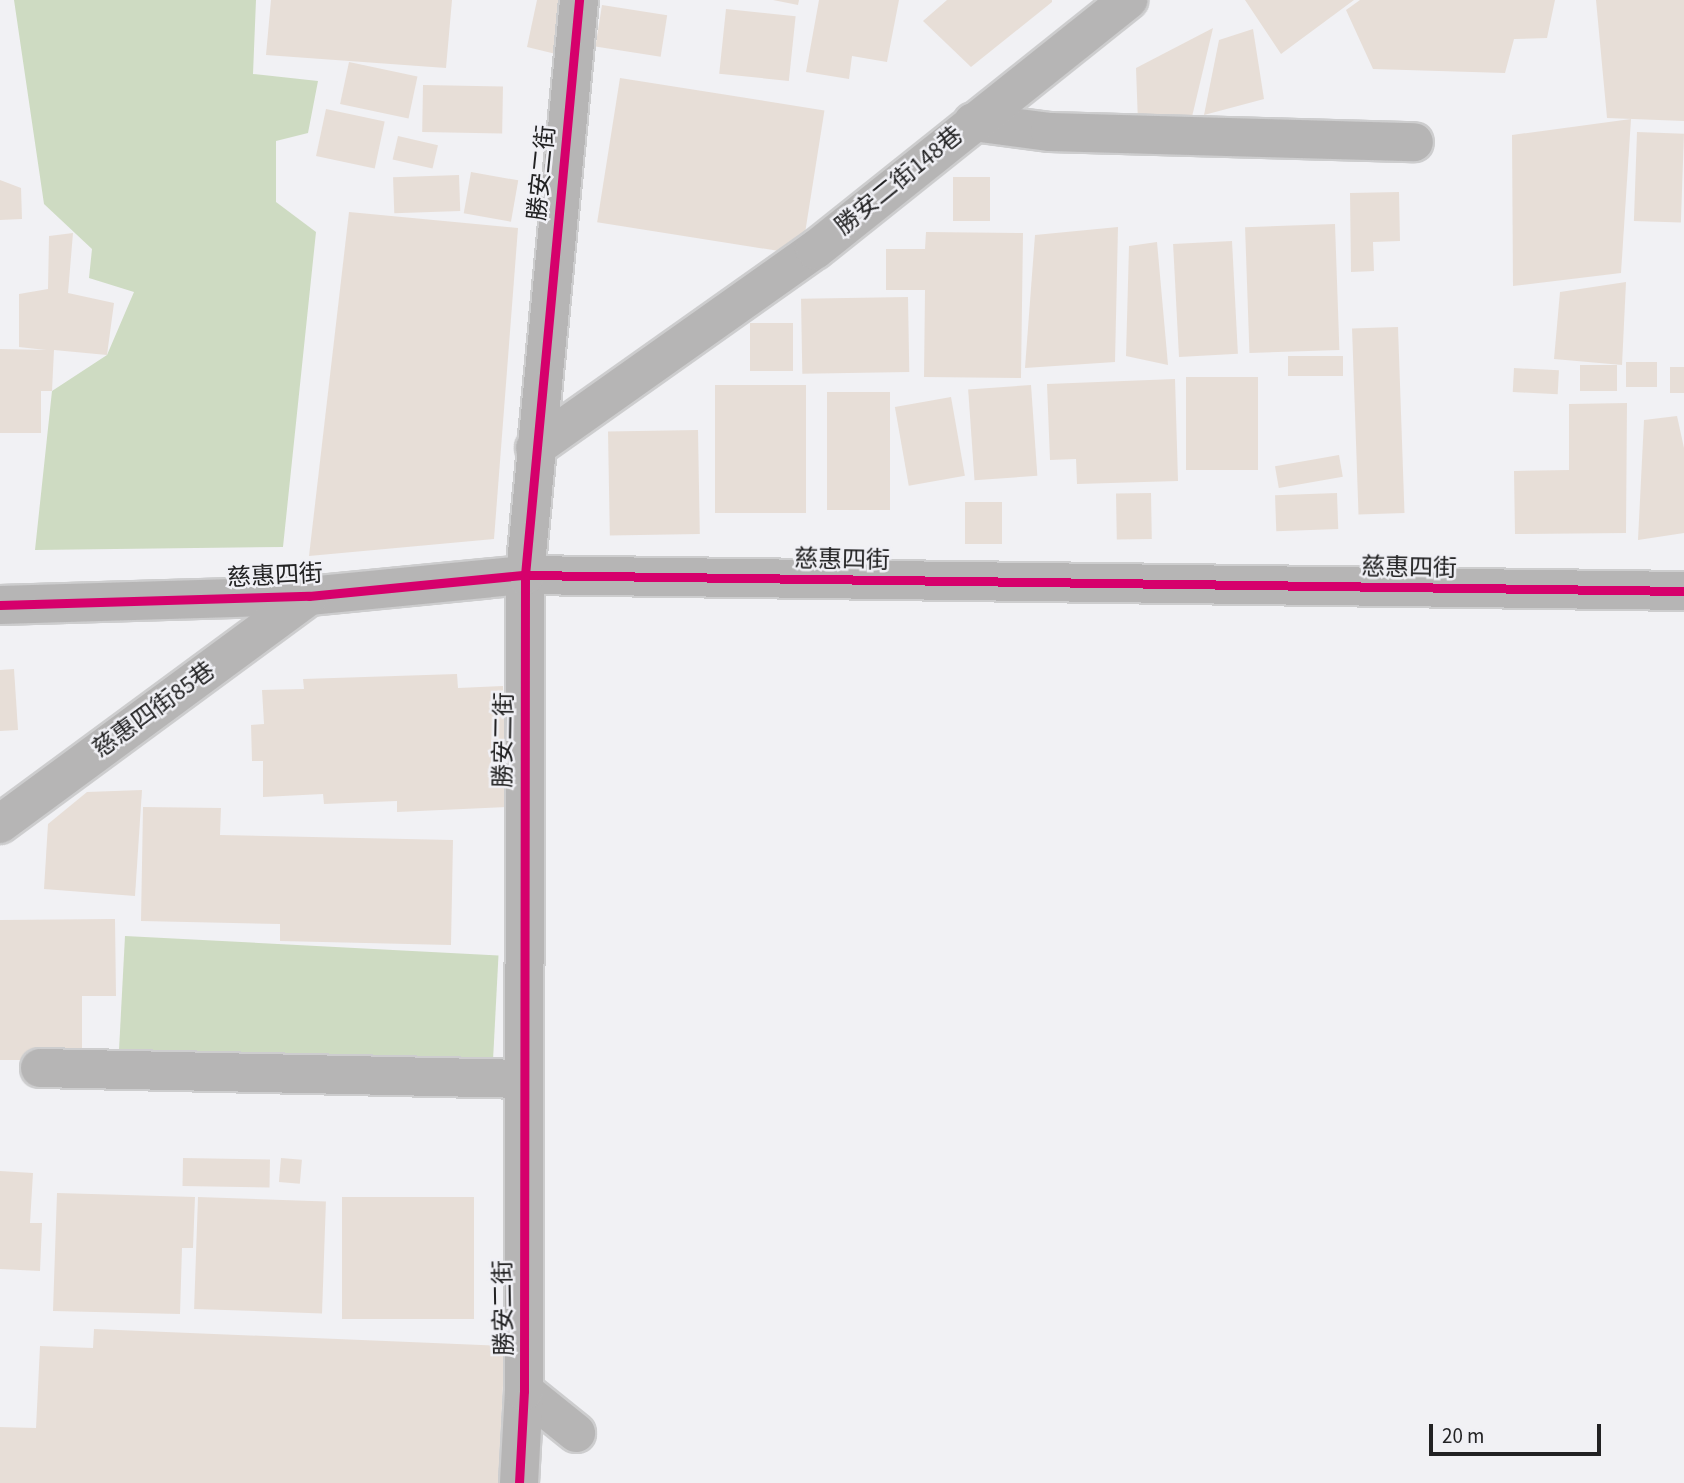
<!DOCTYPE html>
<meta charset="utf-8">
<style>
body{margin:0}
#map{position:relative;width:1684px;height:1483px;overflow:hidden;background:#f1f1f4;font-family:"Source Sans 3","Noto Sans TC",sans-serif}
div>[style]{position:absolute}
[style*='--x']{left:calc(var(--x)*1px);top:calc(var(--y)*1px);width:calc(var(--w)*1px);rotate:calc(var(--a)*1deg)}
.green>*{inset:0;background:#cedbc2;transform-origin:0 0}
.building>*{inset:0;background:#e7ded7;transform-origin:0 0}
.roads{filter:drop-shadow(2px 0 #cdcdce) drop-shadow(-2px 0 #cdcdce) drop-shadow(0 2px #cdcdce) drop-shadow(0 -2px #cdcdce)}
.minor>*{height:38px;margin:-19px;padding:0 19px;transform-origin:19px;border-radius:19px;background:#b6b5b5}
.cycleway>*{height:9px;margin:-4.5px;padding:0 4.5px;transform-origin:4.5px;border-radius:4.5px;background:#d6006c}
span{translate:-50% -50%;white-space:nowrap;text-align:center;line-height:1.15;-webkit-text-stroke:5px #f0f0f5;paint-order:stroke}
.street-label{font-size:24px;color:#222223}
.scale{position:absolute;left:1429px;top:1424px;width:172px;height:32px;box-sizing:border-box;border:4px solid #222223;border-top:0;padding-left:9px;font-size:21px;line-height:24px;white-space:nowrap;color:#222223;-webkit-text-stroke:5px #f0f0f5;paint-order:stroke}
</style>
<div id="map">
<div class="green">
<div style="clip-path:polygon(14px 0,256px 0,253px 74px,318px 81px,308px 133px,276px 141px,276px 202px,316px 232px,283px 547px,35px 550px,52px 391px,107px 355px,134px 292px,89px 278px,92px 249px,44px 204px)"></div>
<div style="left:125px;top:936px;width:374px;height:125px;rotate:3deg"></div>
</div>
<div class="building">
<div style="clip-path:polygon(271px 0,452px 0,446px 68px,266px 55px)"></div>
<div style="clip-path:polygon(537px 0,572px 0,560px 55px,527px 47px)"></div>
<div style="clip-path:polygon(773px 0,799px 0,798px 5px)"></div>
<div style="clip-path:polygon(819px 0,899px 0,887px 62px,852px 56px,849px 79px,806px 72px)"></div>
<div style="clip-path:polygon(947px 0,1052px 0,1052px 2px,971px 67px,923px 21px)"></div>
<div style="clip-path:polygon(1245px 0,1354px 0,1281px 54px)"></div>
<div style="clip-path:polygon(1360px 0,1555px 0,1547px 38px,1514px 39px,1505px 73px,1373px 69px,1346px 10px)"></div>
<div style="clip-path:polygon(1596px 0,1684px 0,1684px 121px,1607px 118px)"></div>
<div style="left:602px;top:5px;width:66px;height:42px;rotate:9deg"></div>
<div style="left:726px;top:9px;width:70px;height:65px;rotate:6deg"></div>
<div style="clip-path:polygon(1213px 28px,1191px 121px,1138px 123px,1136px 68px)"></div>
<div style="clip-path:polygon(1253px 29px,1264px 99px,1204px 115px,1219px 40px)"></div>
<div style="left:349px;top:62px;width:70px;height:43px;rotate:12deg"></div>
<div style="left:620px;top:78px;width:207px;height:146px;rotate:9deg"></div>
<div style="left:423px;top:85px;width:80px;height:47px;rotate:1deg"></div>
<div style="left:326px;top:109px;width:60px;height:48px;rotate:12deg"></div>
<div style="clip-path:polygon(1631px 119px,1621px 273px,1513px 286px,1512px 135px)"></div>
<div style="left:1637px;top:132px;width:47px;height:89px;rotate:2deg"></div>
<div style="left:398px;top:136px;width:41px;height:24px;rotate:13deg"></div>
<div style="left:471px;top:172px;width:48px;height:42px;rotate:10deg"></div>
<div style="left:459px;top:175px;width:36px;height:66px;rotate:88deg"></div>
<div style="left:953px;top:177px;width:37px;height:44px"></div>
<div style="clip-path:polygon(0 180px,21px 188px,22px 219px,0 220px)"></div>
<div style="clip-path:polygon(1399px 192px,1400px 241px,1373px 242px,1374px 271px,1351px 272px,1350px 193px)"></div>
<div style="clip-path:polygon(349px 212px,518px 228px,494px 539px,309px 556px)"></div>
<div style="left:1335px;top:224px;width:126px;height:90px;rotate:88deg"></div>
<div style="clip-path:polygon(1118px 227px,1115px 362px,1025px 368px,1035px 235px)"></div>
<div style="clip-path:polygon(926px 232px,1023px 233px,1021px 378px,924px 377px,925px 290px,886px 290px,886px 249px,925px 249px)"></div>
<div style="clip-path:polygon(73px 233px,68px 293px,114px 303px,107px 355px,54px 350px,52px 391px,41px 391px,41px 433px,0 433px,0 349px,46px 350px,19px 347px,19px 294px,48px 289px,49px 236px)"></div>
<div style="left:1232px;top:241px;width:113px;height:59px;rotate:87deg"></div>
<div style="clip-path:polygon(1157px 242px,1168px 365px,1126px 356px,1129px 246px)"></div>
<div style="clip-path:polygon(1626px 282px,1622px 365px,1554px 359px,1560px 292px)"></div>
<div style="left:908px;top:297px;width:75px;height:107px;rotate:89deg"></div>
<div style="left:750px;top:323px;width:43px;height:48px"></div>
<div style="left:1398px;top:327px;width:186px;height:46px;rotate:88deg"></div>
<div style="left:1288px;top:356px;width:55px;height:20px"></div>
<div style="left:1626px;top:362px;width:31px;height:25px"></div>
<div style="left:1580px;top:365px;width:37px;height:26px"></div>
<div style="left:1670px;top:367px;width:14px;height:26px"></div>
<div style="left:1514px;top:368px;width:45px;height:24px;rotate:3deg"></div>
<div style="left:1186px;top:377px;width:72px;height:93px"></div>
<div style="clip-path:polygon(1175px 379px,1178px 481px,1077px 484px,1076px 459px,1050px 460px,1047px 384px)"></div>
<div style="left:806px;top:385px;width:128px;height:91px;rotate:90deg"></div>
<div style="left:1031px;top:385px;width:91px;height:63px;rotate:86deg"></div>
<div style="left:890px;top:392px;width:118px;height:63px;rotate:90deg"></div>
<div style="left:951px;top:397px;width:80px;height:57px;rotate:80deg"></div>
<div style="clip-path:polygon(1627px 403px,1626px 533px,1515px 534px,1514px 471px,1569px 470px,1569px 404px)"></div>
<div style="clip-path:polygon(1677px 416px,1684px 448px,1684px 533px,1638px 540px,1644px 420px)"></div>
<div style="left:698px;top:430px;width:104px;height:90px;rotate:89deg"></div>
<div style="left:1339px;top:455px;width:22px;height:65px;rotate:80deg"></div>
<div style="left:1151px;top:493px;width:46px;height:35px;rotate:89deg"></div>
<div style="left:1337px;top:493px;width:36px;height:62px;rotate:88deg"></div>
<div style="left:1002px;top:502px;width:42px;height:37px;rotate:90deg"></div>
<div style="clip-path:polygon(14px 669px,18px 730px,0 731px,0 670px)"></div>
<div style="clip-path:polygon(457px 674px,458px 688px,503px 686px,507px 807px,397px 812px,397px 801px,324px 804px,323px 794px,263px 797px,263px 761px,252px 761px,251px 725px,264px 724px,262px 690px,304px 689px,303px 679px)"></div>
<div style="clip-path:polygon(142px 790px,135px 896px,44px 889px,48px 824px,87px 792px)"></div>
<div style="clip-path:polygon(143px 807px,221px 808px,220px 835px,453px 840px,451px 945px,280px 941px,280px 924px,141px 921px)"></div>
<div style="clip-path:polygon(115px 919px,116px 996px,82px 996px,82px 1060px,0 1060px,0 920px)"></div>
<div style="left:183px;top:1158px;width:87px;height:28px;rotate:1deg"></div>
<div style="left:281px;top:1158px;width:21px;height:24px;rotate:5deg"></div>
<div style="clip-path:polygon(0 1171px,33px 1173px,30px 1223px,42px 1223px,40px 1271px,0 1269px)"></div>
<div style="clip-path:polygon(57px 1193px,195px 1197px,193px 1248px,182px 1248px,180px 1314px,53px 1311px)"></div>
<div style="left:198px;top:1197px;width:128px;height:112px;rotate:2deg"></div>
<div style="left:342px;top:1197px;width:132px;height:122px"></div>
<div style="clip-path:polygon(94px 1329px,505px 1346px,498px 1483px,0 1483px,0 1427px,36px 1428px,40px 1346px,93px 1348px)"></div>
</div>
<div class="roads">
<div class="minor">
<div style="--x:973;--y:122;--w:78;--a:7.4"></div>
<div style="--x:1050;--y:132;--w:364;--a:1.6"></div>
<div style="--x:535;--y:448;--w:343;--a:-35.3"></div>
<div style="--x:815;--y:250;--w:401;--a:-38.6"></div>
<div style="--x:0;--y:605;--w:309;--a:-1.7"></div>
<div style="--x:309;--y:596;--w:217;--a:-5.6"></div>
<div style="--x:525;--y:575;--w:1159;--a:0.79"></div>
<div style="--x:0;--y:824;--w:384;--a:-36.4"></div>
<div style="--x:40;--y:1068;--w:480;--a:1.3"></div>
<div style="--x:524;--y:1391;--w:67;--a:38.9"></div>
<div style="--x:519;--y:1483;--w:92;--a:-86.9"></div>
<div style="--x:524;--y:1391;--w:816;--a:-89.93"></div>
<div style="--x:525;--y:575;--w:578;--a:-84.63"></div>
</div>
</div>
<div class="cycleway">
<div style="--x:0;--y:605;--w:309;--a:-1.7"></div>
<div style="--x:309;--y:596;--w:217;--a:-5.6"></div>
<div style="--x:525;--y:575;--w:1159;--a:0.79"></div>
<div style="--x:519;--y:1483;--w:92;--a:-86.9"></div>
<div style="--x:524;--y:1391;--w:816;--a:-89.93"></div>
<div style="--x:525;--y:575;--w:578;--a:-84.63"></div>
</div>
<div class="street-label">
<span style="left:542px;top:173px;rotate:-84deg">勝安二街</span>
<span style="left:899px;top:181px;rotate:-39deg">勝安二街148巷</span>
<span style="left:842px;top:560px;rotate:1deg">慈惠四街</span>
<span style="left:1409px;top:568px;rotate:1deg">慈惠四街</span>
<span style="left:275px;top:576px;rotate:-3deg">慈惠四街</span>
<span style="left:154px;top:710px;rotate:-36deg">慈惠四街85巷</span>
<span style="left:504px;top:740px;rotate:-89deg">勝安二街</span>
<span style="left:504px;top:1308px;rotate:-91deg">勝安二街</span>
</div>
<div class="scale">20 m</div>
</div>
